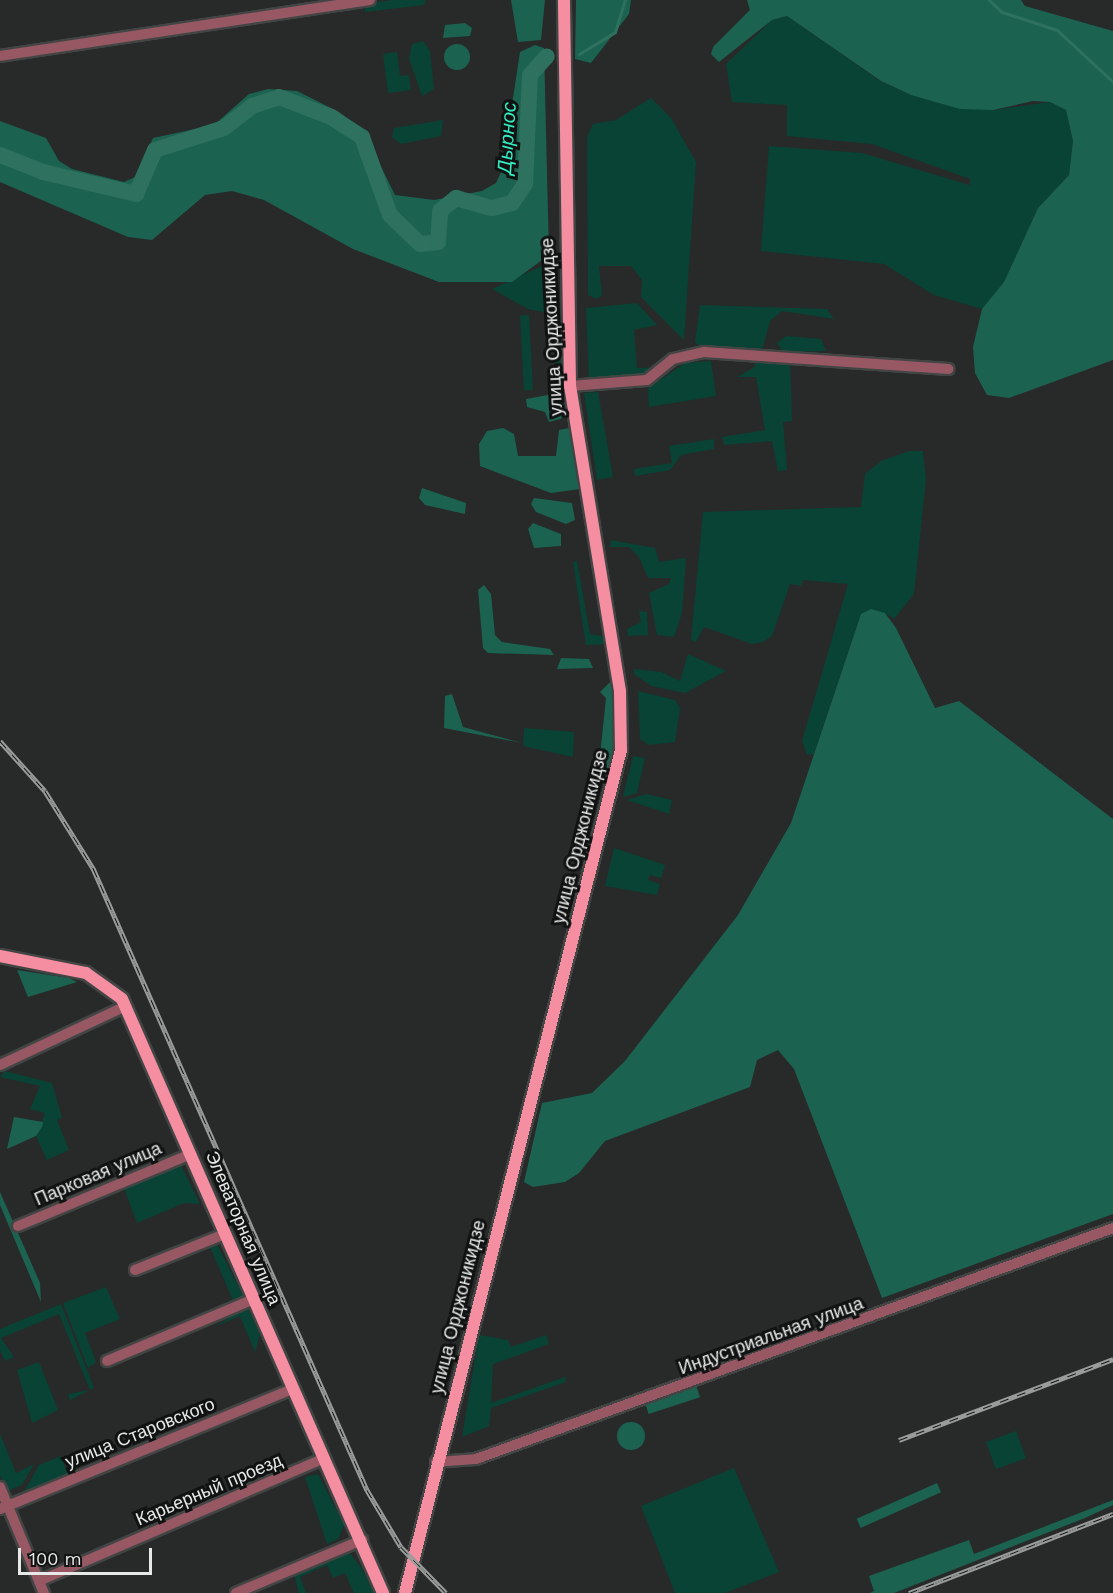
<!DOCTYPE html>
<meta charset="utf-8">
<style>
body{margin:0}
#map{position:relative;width:1113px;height:1593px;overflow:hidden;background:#272a29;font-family:"Work Sans",sans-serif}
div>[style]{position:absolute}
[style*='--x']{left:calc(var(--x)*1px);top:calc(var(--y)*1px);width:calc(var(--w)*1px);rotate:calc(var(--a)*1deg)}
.green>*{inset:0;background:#084335;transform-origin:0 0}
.forest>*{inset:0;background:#1c6250;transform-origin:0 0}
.round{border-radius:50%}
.stream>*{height:3px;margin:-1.5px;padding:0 1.5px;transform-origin:1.5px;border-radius:1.5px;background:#2d715e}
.river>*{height:16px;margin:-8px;padding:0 8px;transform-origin:8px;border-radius:8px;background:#2d715e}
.roads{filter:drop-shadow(2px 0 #424544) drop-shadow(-2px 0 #424544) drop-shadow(0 2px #424544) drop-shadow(0 -2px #424544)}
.minor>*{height:10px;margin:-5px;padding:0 5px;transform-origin:5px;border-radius:5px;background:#975863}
.major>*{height:12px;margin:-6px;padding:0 6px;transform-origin:6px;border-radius:6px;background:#f68ea1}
.rail>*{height:5px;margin-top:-2.5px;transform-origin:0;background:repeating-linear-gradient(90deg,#111212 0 9px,#999c9b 0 18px);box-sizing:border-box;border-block:2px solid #999c9b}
span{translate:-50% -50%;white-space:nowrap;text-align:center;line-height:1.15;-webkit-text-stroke:6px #111212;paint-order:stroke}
.street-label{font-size:18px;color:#e7e9e8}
.water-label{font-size:20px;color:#33eec2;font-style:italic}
.scale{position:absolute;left:18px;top:1548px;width:134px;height:27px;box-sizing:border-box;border:3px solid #e7e9e8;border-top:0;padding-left:8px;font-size:18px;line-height:21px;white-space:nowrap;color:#e7e9e8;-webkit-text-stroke:4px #111212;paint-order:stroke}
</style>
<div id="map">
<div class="green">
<div style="clip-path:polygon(392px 0,426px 0,424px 5px,365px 12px,364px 4px)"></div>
<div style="clip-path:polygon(787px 16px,880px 81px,911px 95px,993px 110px,1050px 102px,1066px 110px,1073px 141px,1069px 175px,1038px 208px,1004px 282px,982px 309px,934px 295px,884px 264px,761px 251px,769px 146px,862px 153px,970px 185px,970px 179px,872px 144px,787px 136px,787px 105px,732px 102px,726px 64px,772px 20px)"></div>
<div style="clip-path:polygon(423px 41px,430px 51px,434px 89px,422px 96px,409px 59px,412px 44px)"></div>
<div style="clip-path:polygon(397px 52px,400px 76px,409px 75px,411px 90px,388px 93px,383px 54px)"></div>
<div style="clip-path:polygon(651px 98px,671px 118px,696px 162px,684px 340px,641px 297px,642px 280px,631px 266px,599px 266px,602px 295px,597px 299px,588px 295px,587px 137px,593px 124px,616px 120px)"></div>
<div style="clip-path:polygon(443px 120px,441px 136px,401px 144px,392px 137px,394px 128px)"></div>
<div style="clip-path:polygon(544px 265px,553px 271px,563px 331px,565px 380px,560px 381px,553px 378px,558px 345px,554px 314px,528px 309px,492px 289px)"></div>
<div style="clip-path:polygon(637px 303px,657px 325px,634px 330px,637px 368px,664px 367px,646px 379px,589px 379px,586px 308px)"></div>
<div style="clip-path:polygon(700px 305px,827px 309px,834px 319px,782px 311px,770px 321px,762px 350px,700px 347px,695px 342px)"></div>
<div style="left:529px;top:315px;width:75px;height:9px;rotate:87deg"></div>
<div style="clip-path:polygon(786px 336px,821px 339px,826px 351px,783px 352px,777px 343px)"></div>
<div style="clip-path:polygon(754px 359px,790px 361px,792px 421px,783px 422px,787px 470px,778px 471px,772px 441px,724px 445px,722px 437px,765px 430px,756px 377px,737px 377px,755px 367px)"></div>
<div style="clip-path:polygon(711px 361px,716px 396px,649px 407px,648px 388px,685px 363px)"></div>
<div style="clip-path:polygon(598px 392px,613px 477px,597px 480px,584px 393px)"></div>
<div style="clip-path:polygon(714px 439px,714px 449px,681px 455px,670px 470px,635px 476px,634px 469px,672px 463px,669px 446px)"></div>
<div style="clip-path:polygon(909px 451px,923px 451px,926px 479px,914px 594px,894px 619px,885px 613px,861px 614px,814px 754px,807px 755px,802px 741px,848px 584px,803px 580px,801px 586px,790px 584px,772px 636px,763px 642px,752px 644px,704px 627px,696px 642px,691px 640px,703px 512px,861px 507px,865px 474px,881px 461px)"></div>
<div style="clip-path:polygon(611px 540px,655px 548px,659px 562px,686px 558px,682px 613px,674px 637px,657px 635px,649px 593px,669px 584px,671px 578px,648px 578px,639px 557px,629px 547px,610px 547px)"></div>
<div style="clip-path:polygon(577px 561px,590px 634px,607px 637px,608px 644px,586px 645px,573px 562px)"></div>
<div style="clip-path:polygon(639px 611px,647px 612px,648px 635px,628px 636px,627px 629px,641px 622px)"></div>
<div style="clip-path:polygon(688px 654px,726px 671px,685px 693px,651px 686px,634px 674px,634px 669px,661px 672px,680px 681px)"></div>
<div style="clip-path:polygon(638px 691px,675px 700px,680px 708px,675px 742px,649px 745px,640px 739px)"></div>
<div style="clip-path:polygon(524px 728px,574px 732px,573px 757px,523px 746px)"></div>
<div style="clip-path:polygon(633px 756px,645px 758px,637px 793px,623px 797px)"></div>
<div style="clip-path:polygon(646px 794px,672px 800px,669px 814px,627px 800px)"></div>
<div style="clip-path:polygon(614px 848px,665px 865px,661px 878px,650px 875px,648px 880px,660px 884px,657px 895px,605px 886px)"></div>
<div style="clip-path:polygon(5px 1071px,52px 1083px,62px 1118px,57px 1120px,69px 1150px,47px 1160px,36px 1136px,45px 1113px,30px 1109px,40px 1086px,0 1077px)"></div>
<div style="clip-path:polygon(180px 1163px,200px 1204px,184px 1203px,137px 1223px,124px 1188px)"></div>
<div style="clip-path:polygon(217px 1244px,243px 1296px,234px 1303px,211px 1249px,203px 1249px)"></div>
<div style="clip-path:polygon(106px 1287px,120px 1319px,85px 1333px,96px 1362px,88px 1368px,63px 1303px)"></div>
<div style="clip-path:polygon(61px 1304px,94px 1388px,70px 1400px,68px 1394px,90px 1390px,59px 1314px,1px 1338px,14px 1357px,5px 1361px,0 1350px,0 1329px)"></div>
<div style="clip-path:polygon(247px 1307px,260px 1335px,255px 1352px,240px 1316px,214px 1327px)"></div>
<div style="clip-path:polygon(479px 1335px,508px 1340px,511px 1347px,546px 1335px,549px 1344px,493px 1364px,491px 1403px,565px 1377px,566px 1382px,491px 1408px,489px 1426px,462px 1437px)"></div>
<div style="clip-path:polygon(39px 1362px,58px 1410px,32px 1423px,17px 1370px)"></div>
<div style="left:1016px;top:1431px;width:29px;height:32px;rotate:70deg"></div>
<div style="clip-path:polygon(0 1434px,16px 1473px,34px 1464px,22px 1485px,7px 1491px,0 1475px)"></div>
<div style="clip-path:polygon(61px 1456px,68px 1475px,10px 1498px,25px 1490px,39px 1465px)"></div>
<div style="clip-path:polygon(734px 1468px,779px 1572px,725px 1593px,675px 1593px,641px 1506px)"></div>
<div style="clip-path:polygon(318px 1474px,344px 1525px,338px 1539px,327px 1544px,305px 1477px)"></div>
<div style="clip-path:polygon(342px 1552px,349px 1552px,362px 1569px,374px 1593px,354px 1593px,345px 1573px,333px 1578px,327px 1565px,300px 1577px,306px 1593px,299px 1593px,294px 1574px)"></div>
</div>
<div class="forest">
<div style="clip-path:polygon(511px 0,545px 0,541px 40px,518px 42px)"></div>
<div style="clip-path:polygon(576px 0,631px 0,629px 14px,591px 63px,575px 59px)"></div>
<div style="clip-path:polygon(747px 0,1021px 0,1025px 6px,1113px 31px,1113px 360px,1009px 398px,987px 395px,975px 373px,973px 347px,982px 309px,1004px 282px,1038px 208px,1069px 175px,1073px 141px,1066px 110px,1050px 102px,1033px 101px,993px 110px,960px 109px,911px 95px,881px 81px,787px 16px,772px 20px,719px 62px,711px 54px,713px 47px,750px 10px)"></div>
<div style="clip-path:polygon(465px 23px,472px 28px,470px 36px,443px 38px,445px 25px)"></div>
<div class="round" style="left:444px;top:44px;width:26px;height:26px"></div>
<div style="clip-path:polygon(535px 45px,544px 48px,549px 255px,512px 282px,439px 282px,353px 249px,264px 200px,232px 191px,205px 195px,152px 240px,128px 237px,0 182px,0 121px,46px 138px,59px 161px,72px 169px,124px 182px,135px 177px,153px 138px,214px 125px,249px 94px,268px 89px,297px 91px,339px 112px,364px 132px,395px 195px,434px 200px,482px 191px,496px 183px,502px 170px,520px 52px)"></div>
<div style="clip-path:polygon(556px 385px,565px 385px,568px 417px,549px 422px,545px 412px,527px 407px,526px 399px,548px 395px)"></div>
<div style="clip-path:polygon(503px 428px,514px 434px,518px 456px,556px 456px,559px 430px,569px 428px,580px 489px,551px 493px,480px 466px,479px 444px,487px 431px)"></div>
<div style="clip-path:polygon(422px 488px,466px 503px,465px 514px,425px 505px,419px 498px)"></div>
<div style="clip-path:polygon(534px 498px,572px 503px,575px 520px,566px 524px,536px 512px,531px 504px)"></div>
<div style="clip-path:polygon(533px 523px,561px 534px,561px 546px,534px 548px,528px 529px)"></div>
<div style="clip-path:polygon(484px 585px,491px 594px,495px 635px,502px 642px,550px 649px,554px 655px,488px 653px,483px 648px,478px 590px)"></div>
<div style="clip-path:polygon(871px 609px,885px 613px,896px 628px,935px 708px,959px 701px,1113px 819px,1113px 1214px,882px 1298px,794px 1069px,778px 1050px,757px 1060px,750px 1087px,605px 1141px,579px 1173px,565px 1182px,533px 1187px,524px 1182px,542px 1103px,592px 1093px,625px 1061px,738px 915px,791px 823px,861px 614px)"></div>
<div style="clip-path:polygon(561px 658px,589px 659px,593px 668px,557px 669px)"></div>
<div style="clip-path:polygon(613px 679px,616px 754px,609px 782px,600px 755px,606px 698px,600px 692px)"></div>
<div style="clip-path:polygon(452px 694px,463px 727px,522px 743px,444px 728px,445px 696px)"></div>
<div style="clip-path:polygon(17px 970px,69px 978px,77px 982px,28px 997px)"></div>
<div style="clip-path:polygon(14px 1117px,43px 1122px,42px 1127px,36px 1136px,7px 1149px)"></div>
<div style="clip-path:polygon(0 1192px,40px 1283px,41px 1302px,0 1205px)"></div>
<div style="left:696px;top:1385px;width:13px;height:54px;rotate:72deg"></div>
<div class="round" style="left:617px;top:1422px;width:28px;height:28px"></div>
<div style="left:937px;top:1483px;width:10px;height:88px;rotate:66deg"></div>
<div style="clip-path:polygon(1113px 1500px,1113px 1505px,1085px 1518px,894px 1593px,870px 1593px,874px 1591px,869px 1576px,969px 1540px,974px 1554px)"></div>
</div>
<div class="stream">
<div style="--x:989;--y:0;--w:18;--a:43"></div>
<div style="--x:1002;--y:12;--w:58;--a:18.1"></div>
<div style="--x:1057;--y:30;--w:76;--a:42.9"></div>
<div style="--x:579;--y:54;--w:42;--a:-31.4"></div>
<div style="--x:615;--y:32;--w:34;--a:-73"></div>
</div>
<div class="river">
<div style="--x:0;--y:155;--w:46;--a:21.6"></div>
<div style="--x:43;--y:172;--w:96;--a:13.3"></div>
<div style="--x:136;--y:194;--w:48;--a:-66.6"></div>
<div style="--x:155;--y:150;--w:72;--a:-17.7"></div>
<div style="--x:224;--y:128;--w:36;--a:-38"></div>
<div style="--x:252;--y:106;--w:28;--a:-18"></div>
<div style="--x:279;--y:97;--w:56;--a:21"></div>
<div style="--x:331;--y:117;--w:37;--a:33"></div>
<div style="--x:362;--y:137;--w:83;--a:70.3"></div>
<div style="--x:390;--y:215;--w:42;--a:44"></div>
<div style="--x:420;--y:244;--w:18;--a:-6"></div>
<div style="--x:438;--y:242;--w:31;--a:-86"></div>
<div style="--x:440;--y:211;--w:21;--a:-39"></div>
<div style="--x:456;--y:198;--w:37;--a:16"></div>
<div style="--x:492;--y:208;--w:21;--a:-14"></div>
<div style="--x:512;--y:203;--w:23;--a:-56"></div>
<div style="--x:525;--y:184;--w:109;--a:-87.4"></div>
<div style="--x:530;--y:75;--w:25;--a:-48"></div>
</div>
<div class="roads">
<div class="minor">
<div style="--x:0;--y:56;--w:374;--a:-8.6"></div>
<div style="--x:570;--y:386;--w:77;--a:-4.5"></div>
<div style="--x:647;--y:380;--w:33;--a:-39"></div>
<div style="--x:673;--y:359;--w:32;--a:-13"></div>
<div style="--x:704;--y:352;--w:245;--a:4"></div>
<div style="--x:0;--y:1065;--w:139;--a:-25.1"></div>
<div style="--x:18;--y:1226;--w:187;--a:-22.6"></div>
<div style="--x:135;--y:1270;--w:97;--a:-21.8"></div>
<div style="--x:107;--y:1361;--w:160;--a:-22.9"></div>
<div style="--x:436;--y:1462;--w:40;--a:-4.3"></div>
<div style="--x:476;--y:1459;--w:678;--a:-19.93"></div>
<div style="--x:0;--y:1487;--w:115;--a:67.5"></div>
<div style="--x:0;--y:1509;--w:317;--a:-22.3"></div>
<div style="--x:39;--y:1581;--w:311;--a:-23.3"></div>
<div style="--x:236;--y:1593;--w:137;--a:-22.8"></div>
</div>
<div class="major">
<div style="--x:0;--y:956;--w:88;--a:11.2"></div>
<div style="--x:86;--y:973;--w:44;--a:35.8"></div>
<div style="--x:122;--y:999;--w:649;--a:66.28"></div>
<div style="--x:405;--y:1593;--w:870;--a:-75.63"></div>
<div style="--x:621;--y:750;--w:59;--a:-91"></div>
<div style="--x:620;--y:691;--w:309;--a:-99.3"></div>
<div style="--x:570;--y:386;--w:386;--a:-90.9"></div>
</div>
</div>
<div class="rail">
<div style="--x:0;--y:741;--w:67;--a:48"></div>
<div style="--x:45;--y:791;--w:91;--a:58.1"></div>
<div style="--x:93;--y:868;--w:680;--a:66.23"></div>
<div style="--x:367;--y:1490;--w:66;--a:59.2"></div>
<div style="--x:401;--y:1547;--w:64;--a:45.6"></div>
<div style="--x:899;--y:1440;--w:229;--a:-20.7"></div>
<div style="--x:909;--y:1593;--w:219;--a:-21.2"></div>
</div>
<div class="street-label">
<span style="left:552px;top:327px;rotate:-93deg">улица Орджоникидзе</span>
<span style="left:580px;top:837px;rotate:-76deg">улица Орджоникидзе</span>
<span style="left:98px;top:1174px;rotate:-23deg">Парковая улица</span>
<span style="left:243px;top:1228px;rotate:67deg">Элеваторная улица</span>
<span style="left:458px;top:1307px;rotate:-76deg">улица Орджоникидзе</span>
<span style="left:771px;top:1336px;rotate:-20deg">Индустриальная улица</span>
<span style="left:140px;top:1433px;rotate:-22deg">улица Старовского</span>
<span style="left:209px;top:1490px;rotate:-23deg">Карьерный проезд</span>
</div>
<div class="water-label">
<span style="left:507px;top:138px;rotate:-86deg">Дырнос</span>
</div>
<div class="scale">100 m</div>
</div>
